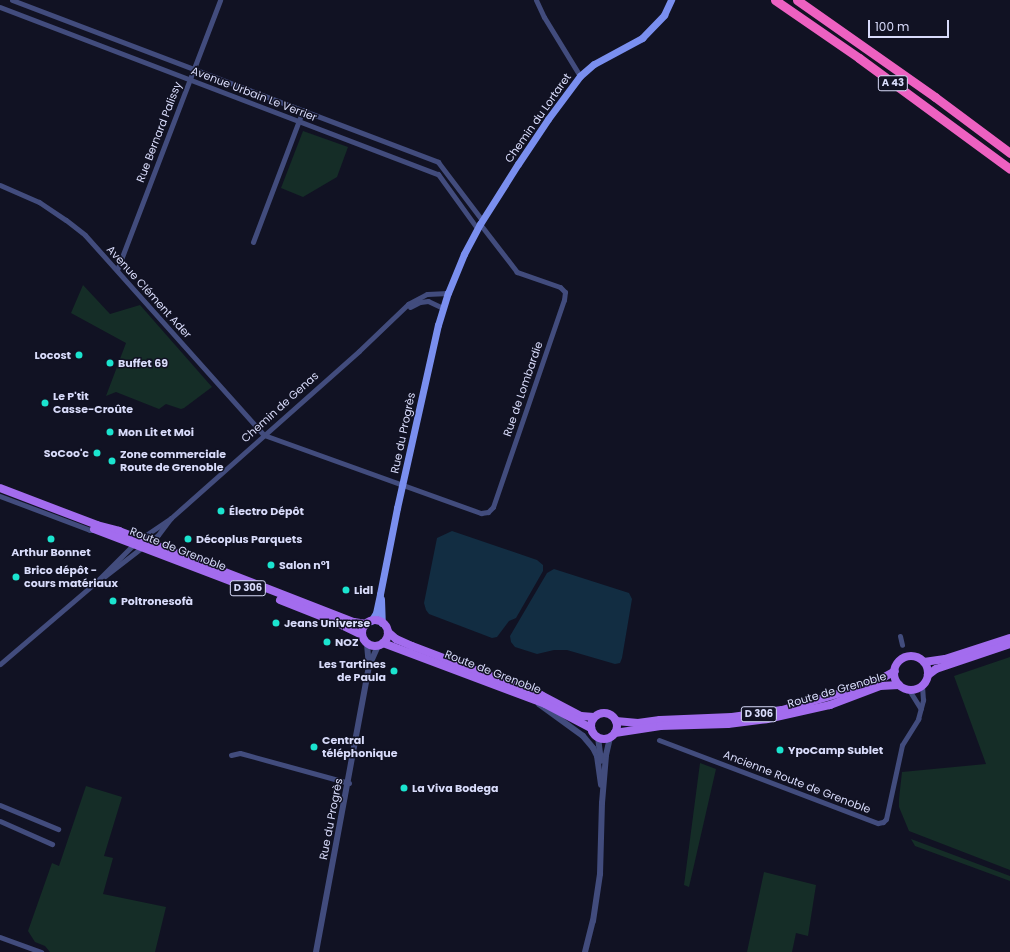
<!DOCTYPE html>
<meta charset="utf-8">
<style>
body{margin:0}
#map{position:relative;width:1010px;height:952px;overflow:hidden;background:#111223;font-family:Poppins,sans-serif}
div>[style]{position:absolute}
[style*='--x']{left:calc(var(--x)*1px);top:calc(var(--y)*1px);width:calc(var(--w)*1px);rotate:calc(var(--a)*1deg)}
.green>*{inset:0;background:#152d27}
.water>*{inset:0;background:#122d42}
.minor>*{height:5px;margin:-2.5px;padding:0 2.5px;transform-origin:2.5px;border-radius:2.5px;background:#424c7d}
.tertiary>*{height:6px;margin:-3px;padding:0 3px;transform-origin:3px;border-radius:3px;background:#424c7d}
.secondary>*{height:7px;margin:-3.5px;padding:0 3.5px;transform-origin:3.5px;border-radius:3.5px;background:#7a8fef}
.primary>*{height:8px;margin:-4px;padding:0 4px;transform-origin:4px;border-radius:4px;background:#a36cee}
.primary>.ring{margin:-4px;padding:0;box-sizing:content-box;background:none;border:8px solid #a36cee;border-radius:50%}
.motorway>*{height:9px;margin:-4.5px;padding:0 4.5px;transform-origin:4.5px;border-radius:4.5px;background:#ed61c1}
.dots>*{width:11px;height:11px;translate:-50% -50%;box-sizing:border-box;border:2px solid #111223;border-radius:50%}
span{translate:-50% -50%;white-space:nowrap;text-align:center;line-height:1.15;-webkit-text-stroke:3px #111223;paint-order:stroke}
.shield-label span{padding:1px 3px;background:#111223;border:1px solid;border-radius:3px;-webkit-text-stroke-width:0}
.shield-label{font-size:10px;color:#d8dbfa;font-weight:700}
.street-label{font-size:11px;color:#d8dbfa}
.poi-label{font-size:11px;color:#d8dbfa;font-weight:700}
.right{translate:-100% -50%;text-align:right}
.left{translate:0 -50%;text-align:left}
.scale{position:absolute;left:868px;top:20px;width:81px;height:18px;box-sizing:border-box;border:2px solid #d8dbfa;border-top:0;padding-left:5px;font-size:12px;line-height:14px;white-space:nowrap;color:#d8dbfa;-webkit-text-stroke:3px #111223;paint-order:stroke}
</style>
<div id="map">
<div class="green">
<div style="clip-path:polygon(303px 131px,348px 147px,337px 177px,303px 197px,281px 188px)"></div>
<div style="clip-path:polygon(83px 285px,110px 314px,140px 305px,212px 387px,184px 408px,181px 409px,166px 404px,159px 409px,116px 392px,106px 396px,126px 343px,71px 313px)"></div>
<div style="clip-path:polygon(1010px 657px,1010px 870px,909px 831px,899px 807px,899px 799px,902px 772px,986px 764px,954px 676px)"></div>
<div style="clip-path:polygon(700px 763px,716px 769px,689px 887px,684px 885px)"></div>
<div style="clip-path:polygon(86px 786px,122px 797px,104px 856px,113px 858px,103px 894px,166px 907px,155px 952px,50px 952px,45px 946px,35px 942px,28px 931px,52px 863px,59px 866px)"></div>
<div style="clip-path:polygon(911px 839px,1010px 876px,1010px 881px,915px 846px)"></div>
<div style="clip-path:polygon(764px 872px,816px 885px,808px 936px,796px 933px,792px 952px,747px 952px)"></div>
</div>
<div class="water">
<div style="clip-path:polygon(452px 531px,537px 560px,543px 565px,543px 571px,516px 618px,509px 621px,497px 637px,492px 638px,429px 614px,426px 610px,424px 603px,437px 538px)"></div>
<div style="clip-path:polygon(554px 569px,629px 593px,632px 599px,622px 658px,620px 663px,615px 664px,567px 650px,554px 650px,537px 654px,515px 647px,511px 642px,510px 636px,547px 573px)"></div>
</div>
<div class="minor">
<div style="--x:12;--y:0;--w:456;--a:20.8"></div>
<div style="--x:438;--y:162;--w:73;--a:52.8"></div>
<div style="--x:536;--y:0;--w:19;--a:65"></div>
<div style="--x:544;--y:17;--w:69;--a:58.6"></div>
<div style="--x:0;--y:7;--w:469;--a:20.9"></div>
<div style="--x:438;--y:174;--w:67;--a:54.2"></div>
<div style="--x:0;--y:185;--w:43;--a:23.6"></div>
<div style="--x:39;--y:202;--w:32;--a:34"></div>
<div style="--x:66;--y:220;--w:24;--a:38"></div>
<div style="--x:85;--y:235;--w:268;--a:48.2"></div>
<div style="--x:264;--y:435;--w:231;--a:19.8"></div>
<div style="--x:481;--y:513;--w:7;--a:-8"></div>
<div style="--x:488;--y:512;--w:7;--a:-45"></div>
<div style="--x:493;--y:507;--w:219;--a:-71.1"></div>
<div style="--x:564;--y:300;--w:8;--a:-83"></div>
<div style="--x:565;--y:292;--w:7;--a:-135"></div>
<div style="--x:560;--y:287;--w:46;--a:-160.8"></div>
<div style="--x:517;--y:272;--w:61;--a:-127.6"></div>
<div style="--x:253;--y:242;--w:141;--a:-69.3"></div>
<div style="--x:117;--y:270;--w:289;--a:-69.1"></div>
<div style="--x:410;--y:307;--w:11;--a:-27"></div>
<div style="--x:420;--y:302;--w:8;--a:-7"></div>
<div style="--x:428;--y:301;--w:17;--a:25"></div>
<div style="--x:0;--y:496;--w:96;--a:20.7"></div>
<div style="--x:90;--y:530;--w:6;--a:0"></div>
<div style="--x:140;--y:539;--w:37;--a:-34"></div>
<div style="--x:171;--y:518;--w:251;--a:-41.6"></div>
<div style="--x:359;--y:351;--w:68;--a:-43.8"></div>
<div style="--x:408;--y:304;--w:21;--a:-28"></div>
<div style="--x:427;--y:294;--w:21;--a:-3"></div>
<div style="--x:105;--y:576;--w:67;--a:-37.7"></div>
<div style="--x:158;--y:535;--w:21;--a:-53"></div>
<div style="--x:94;--y:584;--w:57;--a:-45"></div>
<div style="--x:900;--y:636;--w:9;--a:77"></div>
<div style="--x:0;--y:664;--w:125;--a:-40.5"></div>
<div style="--x:909;--y:690;--w:22;--a:58"></div>
<div style="--x:659;--y:740;--w:234;--a:20.8"></div>
<div style="--x:878;--y:823;--w:5;--a:-11"></div>
<div style="--x:883;--y:822;--w:4;--a:-45"></div>
<div style="--x:886;--y:819;--w:76;--a:-77.8"></div>
<div style="--x:902;--y:745;--w:31;--a:-58"></div>
<div style="--x:918;--y:719;--w:20;--a:-75"></div>
<div style="--x:923;--y:700;--w:14;--a:-94"></div>
<div style="--x:231;--y:755;--w:9;--a:-13"></div>
<div style="--x:240;--y:753;--w:113;--a:15.4"></div>
<div style="--x:0;--y:805;--w:63;--a:22.5"></div>
<div style="--x:0;--y:821;--w:57;--a:23.9"></div>
<div style="--x:0;--y:937;--w:44;--a:20.1"></div>
</div>
<div class="tertiary">
<div style="--x:367;--y:644;--w:22;--a:85"></div>
<div style="--x:539;--y:704;--w:54;--a:36"></div>
<div style="--x:583;--y:736;--w:16;--a:50"></div>
<div style="--x:593;--y:748;--w:9;--a:63"></div>
<div style="--x:597;--y:756;--w:29;--a:82"></div>
<div style="--x:598;--y:737;--w:24;--a:83"></div>
<div style="--x:316;--y:952;--w:291;--a:-79.5"></div>
<div style="--x:369;--y:666;--w:22;--a:-66"></div>
<div style="--x:585;--y:952;--w:32;--a:-76"></div>
<div style="--x:593;--y:921;--w:48;--a:-81.5"></div>
<div style="--x:600;--y:874;--w:71;--a:-88.4"></div>
<div style="--x:602;--y:803;--w:48;--a:-85.2"></div>
<div style="--x:606;--y:755;--w:17;--a:-77"></div>
</div>
<div class="secondary">
<div style="--x:381;--y:599;--w:24;--a:88"></div>
<div style="--x:371;--y:621;--w:9;--a:-58"></div>
<div style="--x:376;--y:613;--w:19;--a:-78"></div>
<div style="--x:380;--y:594;--w:88;--a:-78.8"></div>
<div style="--x:397;--y:508;--w:188;--a:-77.4"></div>
<div style="--x:438;--y:325;--w:34;--a:-73"></div>
<div style="--x:448;--y:293;--w:42;--a:-67.7"></div>
<div style="--x:464;--y:254;--w:34;--a:-62"></div>
<div style="--x:480;--y:224;--w:71;--a:-57.7"></div>
<div style="--x:518;--y:164;--w:54;--a:-56.3"></div>
<div style="--x:548;--y:119;--w:54;--a:-53.3"></div>
<div style="--x:580;--y:76;--w:18;--a:-41"></div>
<div style="--x:594;--y:64;--w:55;--a:-28.4"></div>
<div style="--x:642;--y:38;--w:32;--a:-46"></div>
<div style="--x:664;--y:15;--w:17;--a:-65"></div>
</div>
<div class="primary">
<div style="--x:0;--y:488;--w:104;--a:20.9"></div>
<div style="--x:97;--y:525;--w:23;--a:15"></div>
<div style="--x:119;--y:531;--w:252;--a:21.2"></div>
<div style="--x:354;--y:622;--w:12;--a:9"></div>
<div style="--x:94;--y:529;--w:146;--a:20.9"></div>
<div style="--x:280;--y:600;--w:57;--a:21.6"></div>
<div style="--x:333;--y:621;--w:32;--a:26"></div>
<div class="ring" style="left:362px;top:620px;width:18px;height:18px"></div>
<div style="--x:388;--y:632;--w:11;--a:41"></div>
<div style="--x:396;--y:639;--w:17;--a:24"></div>
<div style="--x:412;--y:646;--w:138;--a:20.8"></div>
<div style="--x:541;--y:695;--w:45;--a:27.7"></div>
<div style="--x:581;--y:716;--w:13;--a:4"></div>
<div style="--x:383;--y:643;--w:173;--a:20.6"></div>
<div style="--x:545;--y:704;--w:52;--a:27.6"></div>
<div class="ring" style="left:894px;top:656px;width:26px;height:26px"></div>
<div style="--x:924;--y:662;--w:21;--a:-8"></div>
<div style="--x:945;--y:659;--w:68;--a:-17.9"></div>
<div style="--x:928;--y:675;--w:10;--a:-37"></div>
<div style="--x:936;--y:669;--w:78;--a:-18.7"></div>
<div class="ring" style="left:591px;top:713px;width:18px;height:18px"></div>
<div style="--x:616;--y:721;--w:22;--a:5"></div>
<div style="--x:638;--y:723;--w:22;--a:-8"></div>
<div style="--x:660;--y:720;--w:72;--a:-2.4"></div>
<div style="--x:732;--y:717;--w:50;--a:-8"></div>
<div style="--x:782;--y:710;--w:69;--a:-16.1"></div>
<div style="--x:848;--y:691;--w:33;--a:-20"></div>
<div style="--x:879;--y:680;--w:18;--a:-29"></div>
<div style="--x:615;--y:733;--w:46;--a:-8.8"></div>
<div style="--x:660;--y:726;--w:68;--a:-1.7"></div>
<div style="--x:728;--y:724;--w:39;--a:-7"></div>
<div style="--x:767;--y:719;--w:65;--a:-12.5"></div>
<div style="--x:830;--y:705;--w:53;--a:-20.8"></div>
<div style="--x:880;--y:686;--w:19;--a:-3"></div>
</div>
<div class="motorway">
<div style="--x:775;--y:0;--w:102;--a:34.6"></div>
<div style="--x:859;--y:58;--w:187;--a:36.3"></div>
<div style="--x:797;--y:0;--w:169;--a:35.1"></div>
<div style="--x:935;--y:97;--w:94;--a:36.7"></div>
</div>
<div class="dots">
<div style="left:79px;top:355px;background:#1be4cf"></div>
<div style="left:110px;top:363px;background:#1be4cf"></div>
<div style="left:45px;top:403px;background:#1be4cf"></div>
<div style="left:110px;top:432px;background:#1be4cf"></div>
<div style="left:97px;top:453px;background:#1be4cf"></div>
<div style="left:112px;top:461px;background:#1be4cf"></div>
<div style="left:221px;top:511px;background:#1be4cf"></div>
<div style="left:51px;top:539px;background:#1be4cf"></div>
<div style="left:188px;top:539px;background:#1be4cf"></div>
<div style="left:271px;top:565px;background:#1be4cf"></div>
<div style="left:16px;top:577px;background:#1be4cf"></div>
<div style="left:346px;top:590px;background:#1be4cf"></div>
<div style="left:113px;top:601px;background:#1be4cf"></div>
<div style="left:276px;top:623px;background:#1be4cf"></div>
<div style="left:327px;top:642px;background:#1be4cf"></div>
<div style="left:394px;top:671px;background:#1be4cf"></div>
<div style="left:314px;top:747px;background:#1be4cf"></div>
<div style="left:780px;top:750px;background:#1be4cf"></div>
<div style="left:404px;top:788px;background:#1be4cf"></div>
</div>
<div class="shield-label">
<span style="left:893px;top:83px">A 43</span>
<span style="left:248px;top:588px">D 306</span>
<span style="left:759px;top:714px">D 306</span>
</div>
<div class="street-label">
<span style="left:254px;top:94px;rotate:21deg">Avenue Urbain Le Verrier</span>
<span style="left:538px;top:118px;rotate:-55deg">Chemin du Lortaret</span>
<span style="left:159px;top:132px;rotate:-69deg">Rue Bernard Palissy</span>
<span style="left:149px;top:292px;rotate:48deg">Avenue Clément Ader</span>
<span style="left:523px;top:389px;rotate:-71deg">Rue de Lombardie</span>
<span style="left:280px;top:407px;rotate:-42deg">Chemin de Genas</span>
<span style="left:403px;top:433px;rotate:-78deg">Rue du Progrès</span>
<span style="left:178px;top:549px;rotate:21deg">Route de Grenoble</span>
<span style="left:493px;top:672px;rotate:21deg">Route de Grenoble</span>
<span style="left:837px;top:690px;rotate:-16deg">Route de Grenoble</span>
<span style="left:797px;top:782px;rotate:21deg">Ancienne Route de Grenoble</span>
<span style="left:331px;top:819px;rotate:-79deg">Rue du Progrès</span>
</div>
<div class="poi-label">
<span class="right" style="left:71px;top:355px">Locost</span>
<span class="left" style="left:118px;top:363px">Buffet 69</span>
<span class="left" style="left:53px;top:403px">Le P'tit<br>Casse-Croûte</span>
<span class="left" style="left:118px;top:432px">Mon Lit et Moi</span>
<span class="right" style="left:89px;top:453px">SoCoo'c</span>
<span class="left" style="left:120px;top:461px">Zone commerciale<br>Route de Grenoble</span>
<span class="left" style="left:229px;top:511px">Électro Dépôt</span>
<span class="left" style="left:196px;top:539px">Décoplus Parquets</span>
<span style="left:51px;top:552px">Arthur Bonnet</span>
<span class="left" style="left:279px;top:565px">Salon n°1</span>
<span class="left" style="left:24px;top:577px">Brico dépôt -<br>cours matériaux</span>
<span class="left" style="left:354px;top:590px">Lidl</span>
<span class="left" style="left:121px;top:601px">Poltronesofà</span>
<span class="left" style="left:284px;top:623px">Jeans Universe</span>
<span class="left" style="left:335px;top:642px">NOZ</span>
<span class="right" style="left:386px;top:671px">Les Tartines<br>de Paula</span>
<span class="left" style="left:322px;top:747px">Central<br>téléphonique</span>
<span class="left" style="left:788px;top:750px">YpoCamp Sublet</span>
<span class="left" style="left:412px;top:788px">La Viva Bodega</span>
</div>
<div class="scale">100 m</div>
</div>
